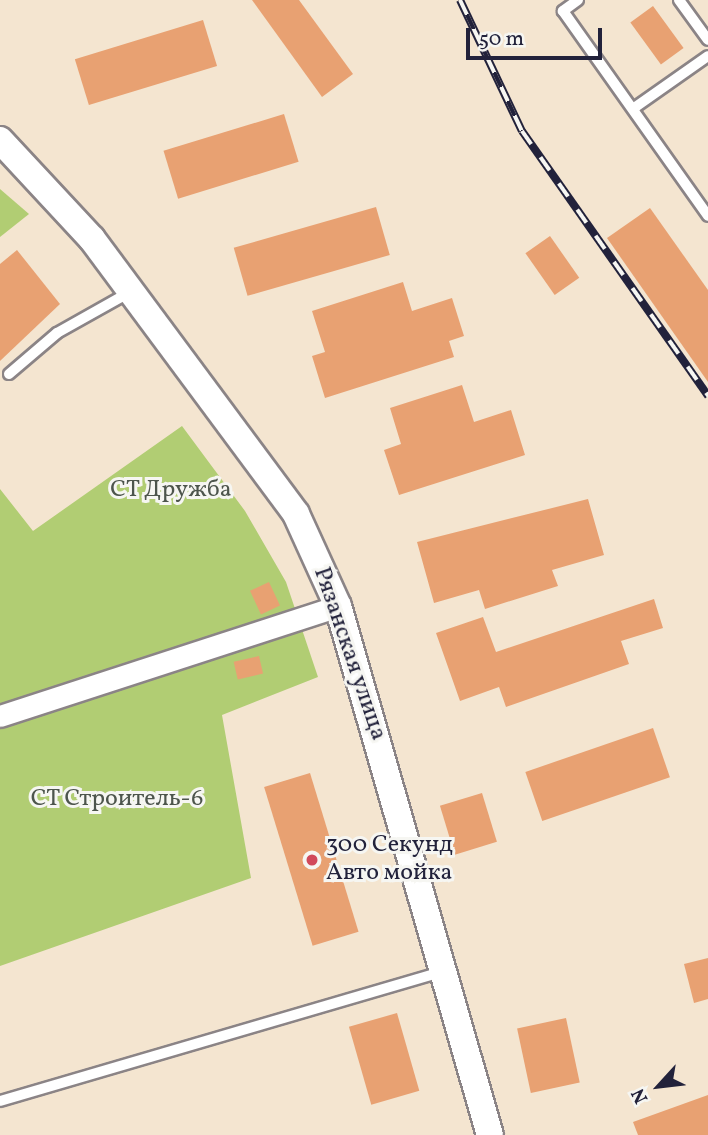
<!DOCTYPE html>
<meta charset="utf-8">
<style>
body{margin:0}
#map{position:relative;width:708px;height:1135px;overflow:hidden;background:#f4e5d0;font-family:Vollkorn,serif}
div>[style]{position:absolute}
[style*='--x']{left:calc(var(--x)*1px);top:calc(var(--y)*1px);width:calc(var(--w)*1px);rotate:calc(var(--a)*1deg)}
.green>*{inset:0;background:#b1cd73}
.building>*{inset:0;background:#e8a172;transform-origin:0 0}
.roads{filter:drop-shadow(2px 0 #8b8486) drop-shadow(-2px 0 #8b8486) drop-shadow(0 2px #8b8486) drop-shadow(0 -2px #8b8486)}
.service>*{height:10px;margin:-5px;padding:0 5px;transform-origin:5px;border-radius:5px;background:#fff}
.minor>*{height:21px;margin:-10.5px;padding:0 10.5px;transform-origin:10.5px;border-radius:10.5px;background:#fff}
.tertiary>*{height:26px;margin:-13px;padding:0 13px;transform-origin:13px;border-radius:13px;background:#fff}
.rail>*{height:8px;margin-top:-4px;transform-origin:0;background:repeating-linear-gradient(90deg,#f6f6f2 0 16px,#22223b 0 32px);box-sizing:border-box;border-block:2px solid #22223b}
.dots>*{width:19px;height:19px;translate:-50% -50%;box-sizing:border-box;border:4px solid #f6f6f2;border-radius:50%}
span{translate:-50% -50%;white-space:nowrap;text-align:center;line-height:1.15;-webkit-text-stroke:6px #f6f6f2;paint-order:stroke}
.park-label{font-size:24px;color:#4d554c}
.street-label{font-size:24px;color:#22223b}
.poi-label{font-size:24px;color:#22223b}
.left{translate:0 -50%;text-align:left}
.north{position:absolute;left:624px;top:1051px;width:70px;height:70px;-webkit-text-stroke:5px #f6f6f2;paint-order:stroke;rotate:243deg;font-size:19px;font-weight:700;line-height:28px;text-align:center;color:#22223b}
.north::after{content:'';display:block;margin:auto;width:24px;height:32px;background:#22223b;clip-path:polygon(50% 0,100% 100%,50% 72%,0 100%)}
.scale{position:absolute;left:466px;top:28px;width:136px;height:32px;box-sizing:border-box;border:4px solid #22223b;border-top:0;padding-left:9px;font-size:21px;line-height:24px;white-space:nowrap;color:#22223b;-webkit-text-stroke:5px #f6f6f2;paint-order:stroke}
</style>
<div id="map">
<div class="green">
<div style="clip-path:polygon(0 189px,29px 214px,0 237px)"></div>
<div style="clip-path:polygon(182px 426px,245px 511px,286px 582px,318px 677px,222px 715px,251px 878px,0 966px,0 489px,33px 531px)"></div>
</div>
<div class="building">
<div style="clip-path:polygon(252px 0,299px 0,353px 74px,322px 97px)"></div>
<div style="left:653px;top:6px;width:52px;height:28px;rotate:54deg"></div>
<div style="left:203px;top:20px;width:48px;height:134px;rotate:73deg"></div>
<div style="left:284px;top:114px;width:50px;height:126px;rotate:73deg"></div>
<div style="left:376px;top:207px;width:50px;height:148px;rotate:74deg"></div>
<div style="clip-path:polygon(650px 208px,708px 290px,708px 382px,607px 238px)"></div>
<div style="left:550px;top:236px;width:51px;height:30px;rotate:55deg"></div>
<div style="clip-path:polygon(17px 250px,60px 304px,0 361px,0 264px)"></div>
<div style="clip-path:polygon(403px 282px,412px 311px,452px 298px,464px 336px,449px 341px,454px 357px,325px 398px,312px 356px,325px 352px,312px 311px)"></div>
<div style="clip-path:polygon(462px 385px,474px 422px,511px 410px,525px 455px,399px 495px,384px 450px,401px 444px,390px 408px)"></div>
<div style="clip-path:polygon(588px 499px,604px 555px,552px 570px,558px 586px,485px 609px,479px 590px,434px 603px,417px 542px)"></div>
<div style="left:269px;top:582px;width:26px;height:21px;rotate:65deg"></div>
<div style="clip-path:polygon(654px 599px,663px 628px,621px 641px,629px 664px,506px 707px,499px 687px,460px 701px,436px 633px,483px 617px,496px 652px)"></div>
<div style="left:259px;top:656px;width:18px;height:26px;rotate:77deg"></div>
<div style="left:653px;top:728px;width:52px;height:135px;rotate:71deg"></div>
<div style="left:310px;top:773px;width:166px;height:48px;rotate:73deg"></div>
<div style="left:482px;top:793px;width:51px;height:44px;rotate:73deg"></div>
<div style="clip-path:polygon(708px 958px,708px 999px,694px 1003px,684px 964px)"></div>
<div style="left:397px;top:1013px;width:81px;height:50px;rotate:74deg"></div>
<div style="left:566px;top:1018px;width:66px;height:50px;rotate:78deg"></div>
<div style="clip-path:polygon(708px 1095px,708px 1135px,638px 1135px,633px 1122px)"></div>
</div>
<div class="roads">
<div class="service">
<div style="--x:578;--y:0;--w:19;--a:144"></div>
<div style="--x:563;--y:11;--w:251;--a:54.7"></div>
<div style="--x:679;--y:0;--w:49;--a:54.1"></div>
<div style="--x:634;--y:108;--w:90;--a:-35.1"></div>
<div style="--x:9;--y:374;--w:63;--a:-40.5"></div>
<div style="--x:57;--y:333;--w:84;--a:-29.3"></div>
<div style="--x:0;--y:1101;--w:460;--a:-16.3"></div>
</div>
<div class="minor">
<div style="--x:0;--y:716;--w:355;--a:-18"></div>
</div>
<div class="tertiary">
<div style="--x:0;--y:140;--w:135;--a:47.1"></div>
<div style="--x:92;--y:239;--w:342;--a:53.4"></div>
<div style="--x:296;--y:514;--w:101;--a:65.5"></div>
<div style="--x:338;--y:606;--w:550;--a:73.97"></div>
</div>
</div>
<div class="rail">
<div style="--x:460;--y:0;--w:145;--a:64.7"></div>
<div style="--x:522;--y:131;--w:324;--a:54.9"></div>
</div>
<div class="dots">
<div style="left:312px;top:860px;background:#d1495b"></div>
</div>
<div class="park-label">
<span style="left:171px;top:491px">СТ Дружба</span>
<span style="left:117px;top:800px">СТ Строитель-6</span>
</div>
<div class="street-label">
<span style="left:349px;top:654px;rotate:71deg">Рязанская улица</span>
</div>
<div class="poi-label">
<span class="left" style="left:326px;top:860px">300 Секунд<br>Авто мойка</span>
</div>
<div class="north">N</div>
<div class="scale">50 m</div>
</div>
